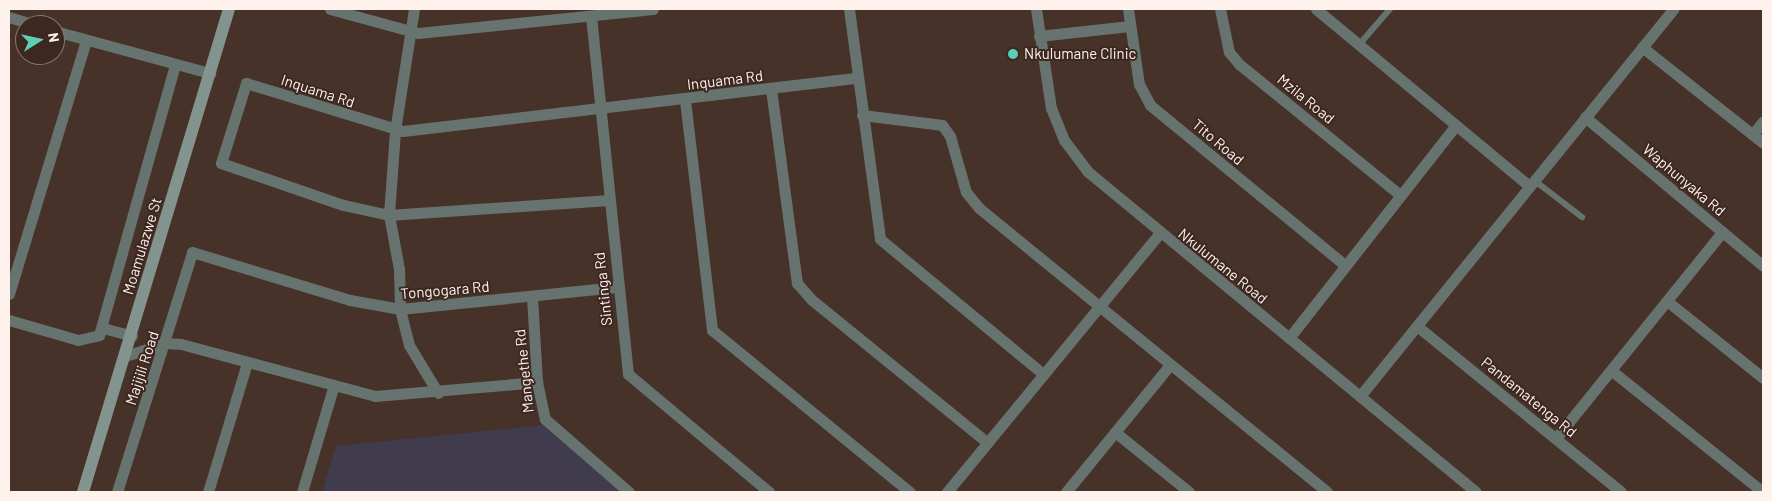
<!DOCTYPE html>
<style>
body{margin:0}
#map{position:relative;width:1772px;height:501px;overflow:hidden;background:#463229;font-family:Barlow,sans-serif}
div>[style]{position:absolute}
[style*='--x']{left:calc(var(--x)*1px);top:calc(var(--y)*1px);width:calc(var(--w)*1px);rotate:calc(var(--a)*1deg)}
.education>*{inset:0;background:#403c4d}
.lane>*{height:5.5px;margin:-2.75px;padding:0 2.75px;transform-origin:2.75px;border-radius:2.75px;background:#67736f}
.street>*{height:11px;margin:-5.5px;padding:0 5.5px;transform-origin:5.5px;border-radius:5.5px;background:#67736f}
.secondary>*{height:12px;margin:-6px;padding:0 6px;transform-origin:6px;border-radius:6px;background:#82948d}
.dots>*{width:14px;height:14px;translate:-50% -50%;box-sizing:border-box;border:2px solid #3c2820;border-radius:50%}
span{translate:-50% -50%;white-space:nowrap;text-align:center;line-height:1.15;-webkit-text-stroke:4px #3c2820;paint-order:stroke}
.poi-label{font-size:15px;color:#fff1ec}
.left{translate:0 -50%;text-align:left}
.street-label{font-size:15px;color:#fff1ec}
.frame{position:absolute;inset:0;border:10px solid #fff1ec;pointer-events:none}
.north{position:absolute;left:15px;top:15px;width:50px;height:50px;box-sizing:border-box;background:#3c2820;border:1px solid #8a7872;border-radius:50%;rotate:80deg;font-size:14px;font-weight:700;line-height:20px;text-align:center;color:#fff1ec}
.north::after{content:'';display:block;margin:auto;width:18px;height:22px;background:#5eceb7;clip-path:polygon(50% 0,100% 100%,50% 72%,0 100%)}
</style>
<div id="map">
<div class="education">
<div style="clip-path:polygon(544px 425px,624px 492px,322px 492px,336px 446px)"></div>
</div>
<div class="lane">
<div style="--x:1358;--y:46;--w:49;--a:-49.1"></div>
<div style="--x:1534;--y:180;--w:61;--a:37.6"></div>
</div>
<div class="street">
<div style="--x:330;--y:9;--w:91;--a:15.3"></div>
<div style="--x:418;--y:33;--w:236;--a:-5.8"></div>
<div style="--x:414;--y:9;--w:123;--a:98.9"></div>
<div style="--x:395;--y:131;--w:84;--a:94.1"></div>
<div style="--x:389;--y:215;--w:55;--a:79.5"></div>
<div style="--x:399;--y:269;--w:40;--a:88.6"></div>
<div style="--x:400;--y:309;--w:37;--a:76"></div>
<div style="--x:409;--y:345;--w:56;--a:58.9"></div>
<div style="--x:849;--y:9;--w:232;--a:82.3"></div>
<div style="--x:880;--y:239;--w:212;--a:39.6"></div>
<div style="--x:1036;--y:9;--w:100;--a:81.4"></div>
<div style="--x:1051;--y:108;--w:35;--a:68"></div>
<div style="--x:1064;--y:140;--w:39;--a:53"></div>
<div style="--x:1087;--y:171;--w:504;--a:39.53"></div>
<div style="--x:1128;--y:9;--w:76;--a:81.7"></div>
<div style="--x:1139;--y:84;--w:24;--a:62"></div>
<div style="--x:1150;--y:105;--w:252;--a:39.4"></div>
<div style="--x:1220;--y:9;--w:44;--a:78.2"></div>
<div style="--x:1229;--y:52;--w:16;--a:50"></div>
<div style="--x:1239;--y:64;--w:208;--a:39.1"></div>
<div style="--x:1316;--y:9;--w:277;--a:39.7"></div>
<div style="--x:591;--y:16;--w:360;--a:84.1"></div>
<div style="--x:628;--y:374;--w:184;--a:39.9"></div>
<div style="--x:9;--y:17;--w:27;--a:17"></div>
<div style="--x:55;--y:31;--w:161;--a:15.2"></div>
<div style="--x:1039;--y:36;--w:91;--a:-6.3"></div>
<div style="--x:1642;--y:47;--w:154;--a:38.4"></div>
<div style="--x:771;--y:89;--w:196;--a:82.4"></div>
<div style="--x:797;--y:283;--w:23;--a:49"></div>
<div style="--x:812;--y:300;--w:225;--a:39.1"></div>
<div style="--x:685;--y:100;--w:232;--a:83.3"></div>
<div style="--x:712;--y:330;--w:256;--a:39.3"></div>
<div style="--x:862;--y:115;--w:81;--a:7.1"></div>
<div style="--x:942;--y:125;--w:14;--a:54"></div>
<div style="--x:950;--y:136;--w:58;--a:74.1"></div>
<div style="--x:966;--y:192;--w:21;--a:51"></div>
<div style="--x:979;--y:208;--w:449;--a:39.2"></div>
<div style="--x:1585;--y:117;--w:232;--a:39.9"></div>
<div style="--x:1753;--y:134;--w:16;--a:-52"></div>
<div style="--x:609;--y:200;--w:221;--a:176.1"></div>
<div style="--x:389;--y:215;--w:47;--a:-167.7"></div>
<div style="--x:343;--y:205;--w:129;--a:-161"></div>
<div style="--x:221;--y:163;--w:84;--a:-72.6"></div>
<div style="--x:246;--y:83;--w:164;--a:17"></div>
<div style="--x:403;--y:131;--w:457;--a:-6.7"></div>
<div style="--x:9;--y:294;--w:265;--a:-73.1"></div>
<div style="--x:532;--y:297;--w:85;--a:86.6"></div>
<div style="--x:537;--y:382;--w:38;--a:78"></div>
<div style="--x:545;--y:419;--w:111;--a:41"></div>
<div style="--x:1667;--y:301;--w:123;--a:38.7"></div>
<div style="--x:9;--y:320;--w:72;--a:16.2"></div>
<div style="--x:78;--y:340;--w:22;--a:-13"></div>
<div style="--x:99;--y:335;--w:281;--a:-74.3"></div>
<div style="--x:1417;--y:326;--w:263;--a:39.1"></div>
<div style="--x:103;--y:328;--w:30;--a:15"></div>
<div style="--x:1289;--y:338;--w:269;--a:-51.9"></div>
<div style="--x:125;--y:356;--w:43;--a:-17.6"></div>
<div style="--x:166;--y:343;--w:15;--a:4"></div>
<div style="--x:181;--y:344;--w:201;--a:15"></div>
<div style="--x:375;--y:396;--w:163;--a:-4.9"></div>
<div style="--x:1612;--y:371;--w:193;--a:38.7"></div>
<div style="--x:1360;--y:396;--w:498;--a:-51"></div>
<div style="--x:1115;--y:432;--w:95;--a:39"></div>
<div style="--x:1556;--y:438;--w:265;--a:-51.1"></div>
<div style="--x:117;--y:492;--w:251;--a:-72.6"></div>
<div style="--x:192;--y:252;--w:165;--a:16.9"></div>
<div style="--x:350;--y:300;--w:51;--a:10.2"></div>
<div style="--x:400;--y:309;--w:218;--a:-5.8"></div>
<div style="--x:208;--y:492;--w:135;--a:-73.2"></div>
<div style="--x:302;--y:492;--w:109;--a:-73.4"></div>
<div style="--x:947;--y:492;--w:334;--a:-50.6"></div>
<div style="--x:1066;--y:492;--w:164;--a:-50.7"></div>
</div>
<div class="secondary">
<div style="--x:83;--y:492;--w:505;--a:-73.18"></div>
</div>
<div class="dots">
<div style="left:1013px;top:54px;background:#5eceb7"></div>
</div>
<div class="poi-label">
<span class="left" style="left:1024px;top:54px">Nkulumane Clinic</span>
</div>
<div class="street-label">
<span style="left:725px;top:80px;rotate:-7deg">Inquama Rd</span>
<span style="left:318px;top:91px;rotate:18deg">Inquama Rd</span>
<span style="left:1306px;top:99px;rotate:39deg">Mzila Road</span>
<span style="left:1218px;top:142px;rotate:40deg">Tito Road</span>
<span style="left:1684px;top:180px;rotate:40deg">Waphunyaka Rd</span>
<span style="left:142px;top:246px;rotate:-73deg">Moamulazwe St</span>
<span style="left:1223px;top:266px;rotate:39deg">Nkulumane Road</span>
<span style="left:603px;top:289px;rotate:-96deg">Sintinga Rd</span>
<span style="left:445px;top:290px;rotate:-5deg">Tongogara Rd</span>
<span style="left:142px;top:368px;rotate:-72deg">Majijili Road</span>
<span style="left:524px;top:371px;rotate:-96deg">Mangethe Rd</span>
<span style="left:1529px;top:397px;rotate:39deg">Pandamatenga Rd</span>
</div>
<div class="frame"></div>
<div class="north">N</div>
</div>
